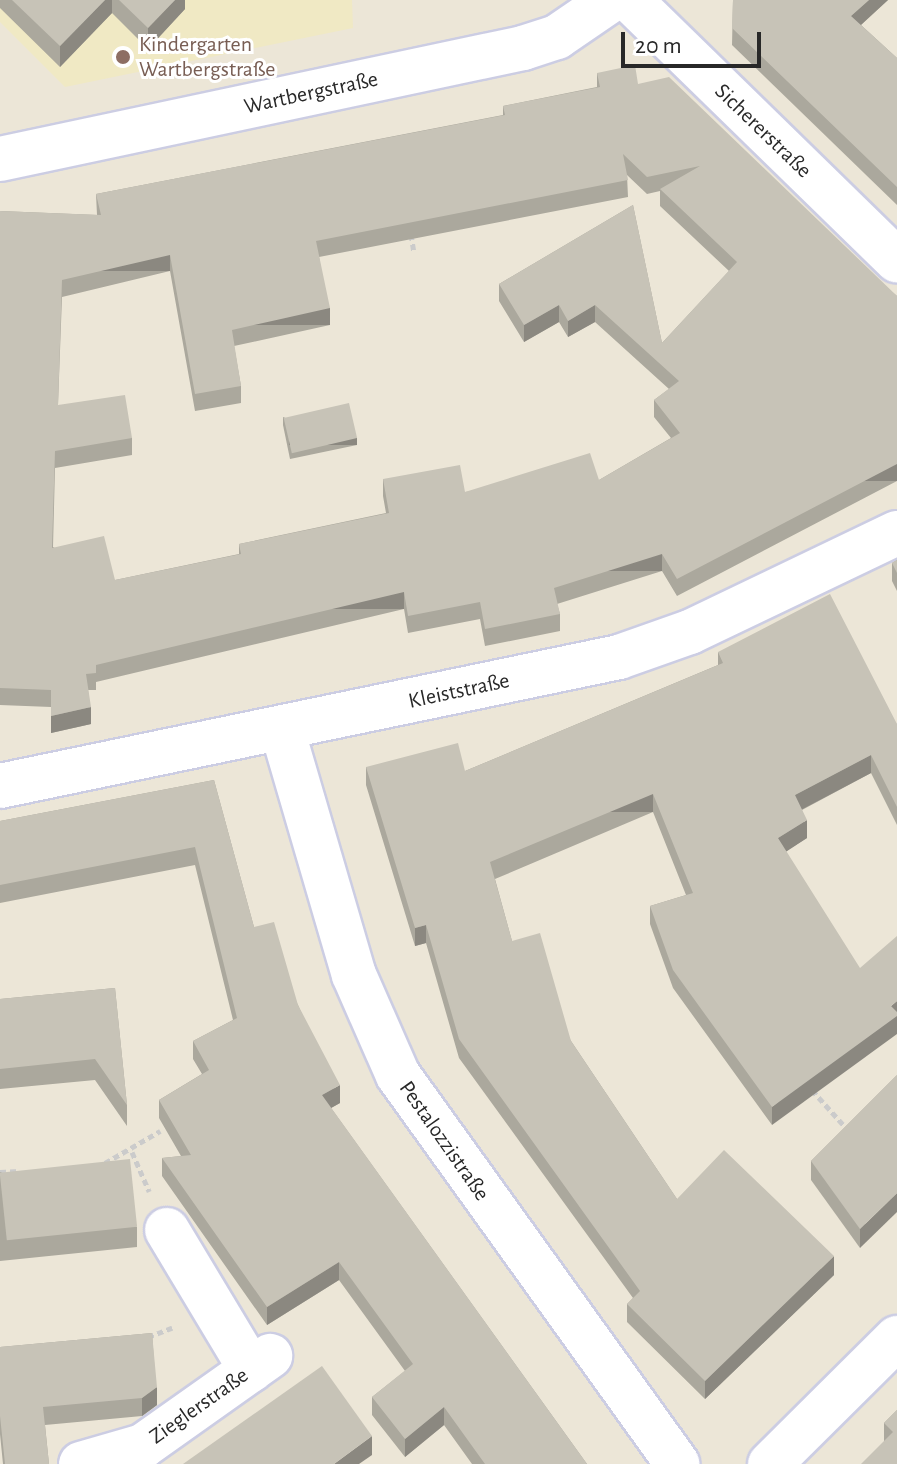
<!DOCTYPE html>
<meta charset="utf-8">
<style>
body{margin:0}
#map{position:relative;width:897px;height:1464px;overflow:hidden;background:#ece6d7;font-family:"Alegreya Sans",sans-serif}
div>[style]{position:absolute}
[style*='--x']{left:calc(var(--x)*1px);top:calc(var(--y)*1px);width:calc(var(--w)*1px);rotate:calc(var(--a)*1deg)}
.education>*{inset:0;background:#f0e9c4}
.path>*{height:5px;margin-top:-2.5px;transform-origin:0;background:repeating-linear-gradient(90deg,#cbcbcb 0 6px,transparent 0 10px)}
.roads{filter:drop-shadow(2px 0 #cccde3) drop-shadow(-2px 0 #cccde3) drop-shadow(0 2px #cccde3) drop-shadow(0 -2px #cccde3)}
.minor>*{height:44px;margin:-22px;padding:0 22px;transform-origin:22px;border-radius:22px;background:#fff}
.wall>*{inset:0;background:#aba89d}
.shaded-wall>*{inset:0;background:#8b8880;transform-origin:0 0}
.building>*{inset:0;background:#c7c3b7;transform-origin:0 0}
.dots>*{width:22px;height:22px;translate:-50% -50%;box-sizing:border-box;border:4px solid #fff;border-radius:50%}
span{translate:-50% -50%;white-space:nowrap;text-align:center;line-height:1.15;-webkit-text-stroke:6px #fff;paint-order:stroke}
.education-label{font-size:22px;color:#785e54}
.left{translate:0 -50%;text-align:left}
.street-label{font-size:22px;color:#282828}
.scale{position:absolute;left:621px;top:32px;width:140px;height:36px;box-sizing:border-box;border:4px solid #282828;border-top:0;padding-left:10px;font-size:24px;line-height:28px;white-space:nowrap;color:#282828;-webkit-text-stroke:6px #fff;paint-order:stroke}
</style>
<div id="map">
<div class="education">
<div style="clip-path:polygon(0 0,352px 0,353px 28px,65px 87px,0 22px)"></div>
</div>
<div class="path">
<div style="--x:411;--y:234;--w:19;--a:81"></div>
<div style="--x:812;--y:1090;--w:54;--a:48"></div>
<div style="--x:132;--y:1152;--w:43;--a:66.4"></div>
<div style="--x:105;--y:1163;--w:64;--a:-30.2"></div>
<div style="--x:0;--y:1172;--w:19;--a:-3"></div>
<div style="--x:148;--y:1337;--w:26;--a:-21"></div>
</div>
<div class="roads">
<div class="minor">
<div style="--x:630;--y:0;--w:373;--a:44.3"></div>
<div style="--x:0;--y:159;--w:535;--a:-11.98"></div>
<div style="--x:523;--y:48;--w:36;--a:-18"></div>
<div style="--x:557;--y:37;--w:65;--a:-34.4"></div>
<div style="--x:282;--y:729;--w:256;--a:73.7"></div>
<div style="--x:354;--y:975;--w:109;--a:66.3"></div>
<div style="--x:398;--y:1075;--w:479;--a:54.3"></div>
<div style="--x:0;--y:786;--w:632;--a:-11.77"></div>
<div style="--x:619;--y:657;--w:75;--a:-19.4"></div>
<div style="--x:690;--y:632;--w:229;--a:-25.6"></div>
<div style="--x:167;--y:1230;--w:163;--a:59"></div>
<div style="--x:81;--y:1464;--w:65;--a:-16.2"></div>
<div style="--x:143;--y:1446;--w:156;--a:-35.3"></div>
<div style="--x:770;--y:1464;--w:179;--a:-44.8"></div>
</div>
</div>
<div class="wall">
<div style="clip-path:polygon(0 0,185px 0,185px 9px,148px 49px,112px 13px,60px 67px,0 8px)"></div>
<div style="clip-path:polygon(733px 0,888px 0,861px 25px,897px 58px,897px 205px,732px 45px)"></div>
<div style="clip-path:polygon(evenodd,597px 73px,638px 84px,897px 296px,897px 481px,677px 596px,662px 571px,557px 604px,560px 614px,560px 631px,485px 646px,480px 619px,408px 633px,404px 609px,96px 682px,96px 690px,88px 690px,91px 724px,51px 733px,51px 707px,0 705px,0 211px,97px 215px,96px 194px,503px 115px,503px 106px,597px 87px,597px 73px,627px 175px,647px 194px,660px 191px,660px 206px,729px 271px,662px 343px,633px 205px,499px 284px,499px 301px,524px 342px,559px 322px,568px 337px,595px 322px,669px 389px,654px 400px,654px 417px,671px 438px,599px 480px,465px 492px,383px 479px,383px 496px,386px 513px,239px 544px,239px 554px,115px 580px,53px 547px,55px 468px,132px 455px,132px 438px,58px 405px,62px 297px,170px 271px,195px 411px,241px 403px,241px 386px,234px 346px,330px 325px,319px 257px,628px 197px,627px 175px)"></div>
<div style="clip-path:polygon(283px 417px,357px 445px,290px 459px,283px 425px)"></div>
<div style="clip-path:polygon(897px 560px,897px 591px,892px 581px,892px 563px)"></div>
<div style="clip-path:polygon(718px 652px,897px 724px,897px 825px,871px 773px,802px 810px,807px 838px,786px 851px,772px 1125px,673px 988px,650px 924px,650px 906px,686px 895px,653px 812px,495px 879px,512px 941px,571px 1041px,677px 1199px,834px 1275px,705px 1399px,627px 1322px,627px 1304px,633px 1298px,459px 1058px,426px 943px,415px 946px,366px 785px,366px 767px,465px 771px,718px 665px)"></div>
<div style="clip-path:polygon(214px 780px,254px 927px,298px 1005px,340px 1103px,331px 1108px,587px 1464px,472px 1464px,444px 1425px,405px 1457px,372px 1415px,372px 1397px,405px 1371px,339px 1280px,267px 1325px,162px 1176px,162px 1158px,181px 1156px,159px 1118px,159px 1100px,202px 1074px,193px 1059px,193px 1041px,233px 1020px,195px 865px,0 903px,0 821px)"></div>
<div style="clip-path:polygon(115px 988px,127px 1105px,127px 1126px,95px 1080px,0 1089px,0 999px)"></div>
<div style="clip-path:polygon(897px 1075px,860px 1248px,811px 1180px,811px 1161px)"></div>
<div style="clip-path:polygon(0 1172px,137px 1227px,137px 1247px,0 1261px)"></div>
<div style="clip-path:polygon(152px 1333px,157px 1405px,142px 1416px,45px 1425px,49px 1464px,3px 1464px,0 1434px,0 1347px)"></div>
<div style="clip-path:polygon(897px 1410px,897px 1464px,884px 1442px,884px 1423px)"></div>
</div>
<div class="shaded-wall">
<div style="clip-path:polygon(105px 0,112px 0,112px 13px,60px 67px,60px 46px)"></div>
<div style="clip-path:polygon(175px 0,185px 0,185px 9px,148px 49px,148px 28px)"></div>
<div style="clip-path:polygon(869px 0,888px 0,851px 34px,851px 16px)"></div>
<div style="left:170px;top:255px;width:16px;height:111px;rotate:90deg"></div>
<div style="clip-path:polygon(559px 305px,559px 322px,524px 342px,524px 325px)"></div>
<div style="clip-path:polygon(595px 305px,595px 322px,568px 337px,568px 321px)"></div>
<div style="left:330px;top:308px;width:17px;height:100px;rotate:90deg"></div>
<div style="left:357px;top:438px;width:7px;height:68px;rotate:90deg"></div>
<div style="left:897px;top:464px;width:17px;height:248px;rotate:90deg"></div>
<div style="left:662px;top:554px;width:17px;height:113px;rotate:90deg"></div>
<div style="left:404px;top:592px;width:17px;height:317px;rotate:90deg"></div>
<div style="clip-path:polygon(91px 707px,91px 724px,51px 733px,51px 716px)"></div>
<div style="clip-path:polygon(871px 755px,871px 773px,795px 813px,795px 795px)"></div>
<div style="left:653px;top:794px;width:18px;height:177px;rotate:90deg"></div>
<div style="clip-path:polygon(807px 820px,807px 838px,778px 857px,778px 838px)"></div>
<div style="clip-path:polygon(426px 925px,426px 943px,415px 946px,415px 928px)"></div>
<div style="clip-path:polygon(897px 1001px,897px 1034px,772px 1125px,772px 1107px)"></div>
<div style="clip-path:polygon(340px 1085px,340px 1103px,322px 1113px,322px 1095px)"></div>
<div style="clip-path:polygon(897px 1193px,897px 1212px,860px 1248px,860px 1229px)"></div>
<div style="clip-path:polygon(834px 1256px,834px 1275px,705px 1399px,705px 1381px)"></div>
<div style="clip-path:polygon(339px 1262px,339px 1280px,267px 1325px,267px 1307px)"></div>
<div style="clip-path:polygon(157px 1387px,157px 1405px,142px 1416px,142px 1398px)"></div>
<div style="clip-path:polygon(444px 1407px,444px 1425px,405px 1457px,405px 1439px)"></div>
<div style="clip-path:polygon(372px 1436px,372px 1455px,359px 1464px,334px 1464px)"></div>
</div>
<div class="building">
<div style="clip-path:polygon(12px 0,105px 0,60px 46px)"></div>
<div style="clip-path:polygon(119px 0,175px 0,148px 28px)"></div>
<div style="clip-path:polygon(733px 0,869px 0,851px 16px,897px 58px,897px 187px,732px 28px)"></div>
<div style="clip-path:polygon(evenodd,635px 65px,638px 84px,669px 77px,897px 296px,897px 464px,677px 579px,662px 554px,554px 588px,560px 614px,485px 629px,480px 602px,408px 616px,404px 592px,96px 665px,96px 673px,86px 674px,91px 707px,51px 716px,51px 690px,0 688px,0 211px,101px 215px,96px 194px,505px 115px,503px 106px,600px 87px,597px 73px,635px 65px,623px 154px,647px 177px,700px 166px,660px 189px,737px 262px,662px 343px,633px 205px,499px 284px,524px 325px,559px 305px,568px 321px,595px 305px,679px 381px,654px 400px,680px 433px,599px 480px,590px 453px,465px 492px,460px 465px,383px 479px,389px 513px,239px 544px,241px 554px,115px 580px,104px 536px,52px 548px,55px 451px,132px 438px,125px 395px,58px 405px,62px 280px,170px 255px,195px 394px,241px 386px,232px 330px,330px 308px,316px 241px,628px 180px,623px 154px)"></div>
<div style="left:349px;top:403px;width:36px;height:67px;rotate:77deg"></div>
<div style="clip-path:polygon(897px 560px,897px 573px,892px 563px)"></div>
<div style="clip-path:polygon(830px 594px,897px 724px,897px 807px,871px 755px,795px 795px,807px 820px,778px 838px,860px 968px,897px 936px,897px 1001px,891px 1006px,897px 1012px,897px 1016px,772px 1107px,673px 970px,650px 906px,693px 893px,653px 794px,490px 862px,512px 941px,540px 933px,571px 1041px,677px 1199px,724px 1150px,834px 1256px,705px 1381px,627px 1304px,640px 1291px,459px 1039px,426px 925px,415px 928px,366px 767px,458px 743px,465px 771px,723px 663px,718px 652px)"></div>
<div style="clip-path:polygon(214px 780px,254px 927px,274px 922px,298px 1005px,340px 1085px,322px 1095px,587px 1464px,485px 1464px,444px 1407px,405px 1439px,372px 1397px,413px 1364px,339px 1262px,267px 1307px,162px 1158px,191px 1155px,159px 1100px,209px 1070px,193px 1041px,237px 1018px,195px 847px,0 885px,0 821px)"></div>
<div style="clip-path:polygon(115px 988px,127px 1105px,95px 1059px,0 1069px,0 999px)"></div>
<div style="clip-path:polygon(897px 1075px,897px 1193px,860px 1229px,811px 1161px)"></div>
<div style="left:130px;top:1159px;width:68px;height:131px;rotate:84deg"></div>
<div style="clip-path:polygon(152px 1333px,157px 1387px,142px 1398px,43px 1407px,49px 1464px,5px 1464px,0 1416px,0 1347px)"></div>
<div style="clip-path:polygon(322px 1366px,372px 1436px,334px 1464px,183px 1464px)"></div>
<div style="clip-path:polygon(897px 1410px,897px 1464px,861px 1464px,893px 1432px,884px 1423px)"></div>
</div>
<div class="dots">
<div style="left:123px;top:57px;background:#8d6e63"></div>
</div>
<div class="education-label">
<span class="left" style="left:139px;top:57px">Kindergarten<br>Wartbergstraße</span>
</div>
<div class="street-label">
<span style="left:311px;top:93px;rotate:-12deg">Wartbergstraße</span>
<span style="left:763px;top:131px;rotate:44deg">Sichererstraße</span>
<span style="left:459px;top:691px;rotate:-12deg">Kleiststraße</span>
<span style="left:444px;top:1141px;rotate:55deg">Pestalozzistraße</span>
<span style="left:199px;top:1406px;rotate:-35deg">Zieglerstraße</span>
</div>
<div class="scale">20 m</div>
</div>
